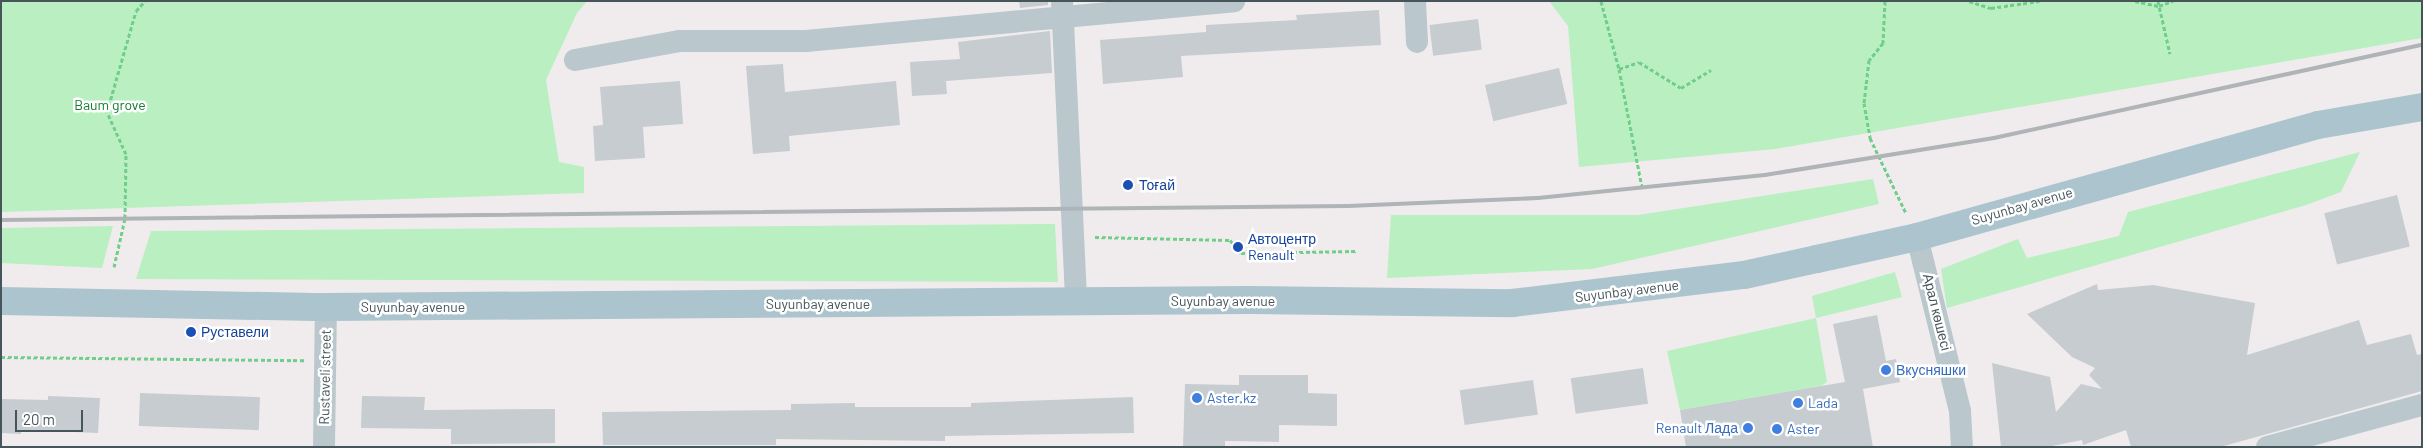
<!DOCTYPE html>
<meta charset="utf-8">
<style>
body{margin:0}
#map{position:relative;width:2423px;height:448px;overflow:hidden;background:#f0eced;font-family:Barlow,sans-serif}
div>[style]{position:absolute}
[style*='--x']{left:calc(var(--x)*1px);top:calc(var(--y)*1px);width:calc(var(--w)*1px);rotate:calc(var(--a)*1deg)}
.green>*{inset:0;background:#b9efc1}
.building>*{inset:0;background:#c6ccd0;transform-origin:0 0}
.path>*{height:3px;margin-top:-1.5px;transform-origin:0;background:repeating-linear-gradient(90deg,#70ce8a 0 4px,transparent 0 6.5px)}
.minor>*{height:22px;margin:-11px;padding:0 11px;transform-origin:11px;border-radius:11px;background:#bac8cd}
.major>*{height:28px;margin:-14px;padding:0 14px;transform-origin:14px;border-radius:14px;background:#abc4cd}
.rail>*{height:4px;margin:-2px;padding:0 2px;transform-origin:2px;border-radius:2px;background:#afb4b7}
.dots>*{width:14px;height:14px;translate:-50% -50%;box-sizing:border-box;border:2px solid #fff;border-radius:50%}
span{translate:-50% -50%;white-space:nowrap;text-align:center;line-height:1.15;-webkit-text-stroke:5px #fff;paint-order:stroke}
.park-label{font-size:14px;color:#147d30}
.transit-label{font-size:14px;color:#164399}
.left{translate:0 -50%;text-align:left}
.street-label{font-size:14px;color:#45555a}
.shop-label{font-size:14px;color:#366cbe}
.right{translate:-100% -50%;text-align:right}
.frame{position:absolute;inset:0;border:2px solid #45555a;pointer-events:none}
.scale{position:absolute;left:15px;top:410px;width:68px;height:22px;box-sizing:border-box;border:2px solid #45555a;border-top:0;padding-left:6px;font-size:15px;line-height:18px;white-space:nowrap;color:#45555a;-webkit-text-stroke:4px #fff;paint-order:stroke}
</style>
<div id="map">
<div class="green">
<div style="clip-path:polygon(1px 1px,587px 1px,577px 13px,546px 80px,559px 162px,584px 167px,584px 193px,1px 212px)"></div>
<div style="clip-path:polygon(1549px 1px,2422px 1px,2422px 38px,1775px 149px,1579px 167px,1568px 26px)"></div>
<div style="clip-path:polygon(2360px 152px,2341px 192px,2306px 205px,1947px 308px,1941px 269px,2018px 239px,2027px 258px,2119px 236px,2128px 212px)"></div>
<div style="clip-path:polygon(1873px 179px,1879px 204px,1592px 269px,1387px 278px,1391px 215px,1638px 215px)"></div>
<div style="clip-path:polygon(1055px 224px,1058px 282px,136px 279px,151px 231px)"></div>
<div style="clip-path:polygon(113px 226px,102px 268px,1px 263px,1px 228px)"></div>
<div style="clip-path:polygon(1895px 272px,1902px 297px,1816px 318px,1827px 382px,1821px 386px,1680px 410px,1667px 351px,1816px 318px,1812px 296px)"></div>
</div>
<div class="building">
<div style="clip-path:polygon(1019px 1px,1048px 1px,1048px 5px,1020px 8px)"></div>
<div style="clip-path:polygon(1379px 10px,1381px 45px,1181px 56px,1183px 77px,1103px 84px,1100px 40px,1206px 32px,1206px 25px,1297px 20px,1296px 15px)"></div>
<div style="left:1478px;top:19px;width:31px;height:49px;rotate:83deg"></div>
<div style="clip-path:polygon(1050px 31px,1052px 73px,946px 81px,947px 94px,912px 96px,910px 62px,960px 59px,958px 42px)"></div>
<div style="clip-path:polygon(783px 64px,785px 92px,896px 81px,900px 125px,789px 136px,790px 151px,753px 154px,746px 66px)"></div>
<div style="left:1559px;top:68px;width:37px;height:76px;rotate:77deg"></div>
<div style="clip-path:polygon(680px 81px,683px 124px,643px 127px,645px 158px,595px 161px,593px 126px,603px 125px,600px 87px)"></div>
<div style="left:2397px;top:195px;width:53px;height:75px;rotate:76deg"></div>
<div style="clip-path:polygon(2097px 284px,2098px 290px,2153px 285px,2255px 303px,2247px 355px,2359px 320px,2367px 345px,2411px 334px,2417px 355px,2422px 354px,2422px 391px,2220px 447px,2131px 447px,2126px 430px,2083px 445px,2082px 440px,2047px 447px,2001px 447px,1992px 363px,2050px 377px,2056px 412px,2081px 384px,2102px 389px,2089px 375px,2095px 368px,2072px 357px,2027px 314px)"></div>
<div style="clip-path:polygon(1877px 315px,1886px 361px,1896px 359px,1900px 382px,1863px 389px,1873px 447px,1686px 447px,1680px 410px,1845px 382px,1833px 324px)"></div>
<div style="left:1643px;top:368px;width:36px;height:73px;rotate:82deg"></div>
<div style="clip-path:polygon(1239px 375px,1308px 375px,1308px 393px,1337px 394px,1337px 426px,1279px 425px,1279px 442px,1225px 441px,1225px 447px,1183px 447px,1185px 384px,1239px 385px)"></div>
<div style="left:1533px;top:380px;width:35px;height:74px;rotate:82deg"></div>
<div style="left:140px;top:393px;width:120px;height:33px;rotate:2deg"></div>
<div style="clip-path:polygon(48px 396px,100px 398px,98px 433px,21px 430px,21px 434px,1px 433px,1px 399px,48px 400px)"></div>
<div style="clip-path:polygon(362px 396px,425px 397px,424px 410px,555px 409px,555px 443px,451px 444px,451px 429px,361px 428px)"></div>
<div style="clip-path:polygon(1133px 397px,1134px 433px,945px 436px,945px 441px,776px 439px,776px 445px,603px 445px,602px 412px,791px 410px,791px 404px,855px 403px,855px 407px,971px 407px,971px 403px)"></div>
</div>
<div class="path">
<div style="--x:1601;--y:1;--w:70;--a:75.2"></div>
<div style="--x:1619;--y:69;--w:120;--a:79"></div>
<div style="--x:1885;--y:1;--w:42;--a:92.7"></div>
<div style="--x:1883;--y:43;--w:22;--a:129"></div>
<div style="--x:1869;--y:60;--w:43;--a:96.6"></div>
<div style="--x:1864;--y:103;--w:36;--a:80"></div>
<div style="--x:1870;--y:138;--w:83;--a:64.4"></div>
<div style="--x:1969;--y:1;--w:23;--a:18"></div>
<div style="--x:1991;--y:8;--w:49;--a:-8.3"></div>
<div style="--x:2135;--y:1;--w:25;--a:12"></div>
<div style="--x:2159;--y:6;--w:15;--a:-20"></div>
<div style="--x:2158;--y:1;--w:54;--a:77.2"></div>
<div style="--x:1619;--y:69;--w:21;--a:-19"></div>
<div style="--x:1639;--y:62;--w:49;--a:31.8"></div>
<div style="--x:1681;--y:88;--w:35;--a:-31"></div>
<div style="--x:1095;--y:237;--w:135;--a:1.3"></div>
<div style="--x:1230;--y:240;--w:17;--a:50"></div>
<div style="--x:1241;--y:253;--w:116;--a:-1"></div>
<div style="--x:114;--y:267;--w:50;--a:-77.3"></div>
<div style="--x:125;--y:218;--w:64;--a:-89.1"></div>
<div style="--x:126;--y:154;--w:46;--a:-114.3"></div>
<div style="--x:107;--y:112;--w:105;--a:-74"></div>
<div style="--x:136;--y:11;--w:13;--a:-48"></div>
<div style="--x:1;--y:357;--w:304;--a:0.6"></div>
</div>
<div class="minor">
<div style="--x:1062;--y:1;--w:301;--a:87.3"></div>
<div style="--x:1415;--y:1;--w:41;--a:87.2"></div>
<div style="--x:575;--y:60;--w:107;--a:-10.3"></div>
<div style="--x:680;--y:41;--w:126;--a:0"></div>
<div style="--x:806;--y:41;--w:430;--a:-5.3"></div>
<div style="--x:1917;--y:237;--w:179;--a:76.1"></div>
<div style="--x:1960;--y:411;--w:36;--a:87"></div>
<div style="--x:324;--y:447;--w:140;--a:-89.2"></div>
<div style="--x:2267;--y:447;--w:161;--a:-15.2"></div>
</div>
<div class="major">
<div style="--x:1;--y:301;--w:325;--a:1.1"></div>
<div style="--x:326;--y:307;--w:922;--a:-0.43"></div>
<div style="--x:1248;--y:300;--w:264;--a:0.7"></div>
<div style="--x:1512;--y:303;--w:234;--a:-6.9"></div>
<div style="--x:1744;--y:275;--w:75;--a:-12.4"></div>
<div style="--x:1817;--y:259;--w:102;--a:-12.4"></div>
<div style="--x:1917;--y:237;--w:416;--a:-15.6"></div>
<div style="--x:2318;--y:125;--w:106;--a:-9.8"></div>
</div>
<div class="rail">
<div style="--x:1;--y:220;--w:1347;--a:-0.6"></div>
<div style="--x:1348;--y:206;--w:190;--a:-2.4"></div>
<div style="--x:1538;--y:198;--w:228;--a:-5.8"></div>
<div style="--x:1765;--y:175;--w:232;--a:-9.2"></div>
<div style="--x:1994;--y:138;--w:438;--a:-12.3"></div>
</div>
<div class="dots">
<div style="left:1128px;top:185px;background:#1a4fb4"></div>
<div style="left:1238px;top:247px;background:#1a4fb4"></div>
<div style="left:191px;top:332px;background:#1a4fb4"></div>
<div style="left:1886px;top:370px;background:#3f7fe0"></div>
<div style="left:1197px;top:398px;background:#3f7fe0"></div>
<div style="left:1798px;top:403px;background:#3f7fe0"></div>
<div style="left:1748px;top:428px;background:#3f7fe0"></div>
<div style="left:1777px;top:429px;background:#3f7fe0"></div>
</div>
<div class="park-label">
<span style="left:110px;top:105px">Baum grove</span>
</div>
<div class="transit-label">
<span class="left" style="left:1139px;top:185px">Тоғай</span>
<span class="left" style="left:1248px;top:247px">Автоцентр<br>Renault</span>
<span class="left" style="left:201px;top:332px">Руставели</span>
</div>
<div class="street-label">
<span style="left:2022px;top:206px;rotate:-16deg">Suyunbay avenue</span>
<span style="left:1627px;top:291px;rotate:-7deg">Suyunbay avenue</span>
<span style="left:1223px;top:301px">Suyunbay avenue</span>
<span style="left:818px;top:304px">Suyunbay avenue</span>
<span style="left:413px;top:307px">Suyunbay avenue</span>
<span style="left:1937px;top:312px;rotate:76deg">Арал көшесі</span>
<span style="left:325px;top:377px;rotate:-89deg">Rustaveli street</span>
</div>
<div class="shop-label">
<span class="left" style="left:1896px;top:370px">Вкусняшки</span>
<span class="left" style="left:1207px;top:398px">Aster.kz</span>
<span class="left" style="left:1808px;top:403px">Lada</span>
<span class="right" style="left:1738px;top:428px">Renault Лада</span>
<span class="left" style="left:1787px;top:429px">Aster</span>
</div>
<div class="frame"></div>
<div class="scale">20 m</div>
</div>
